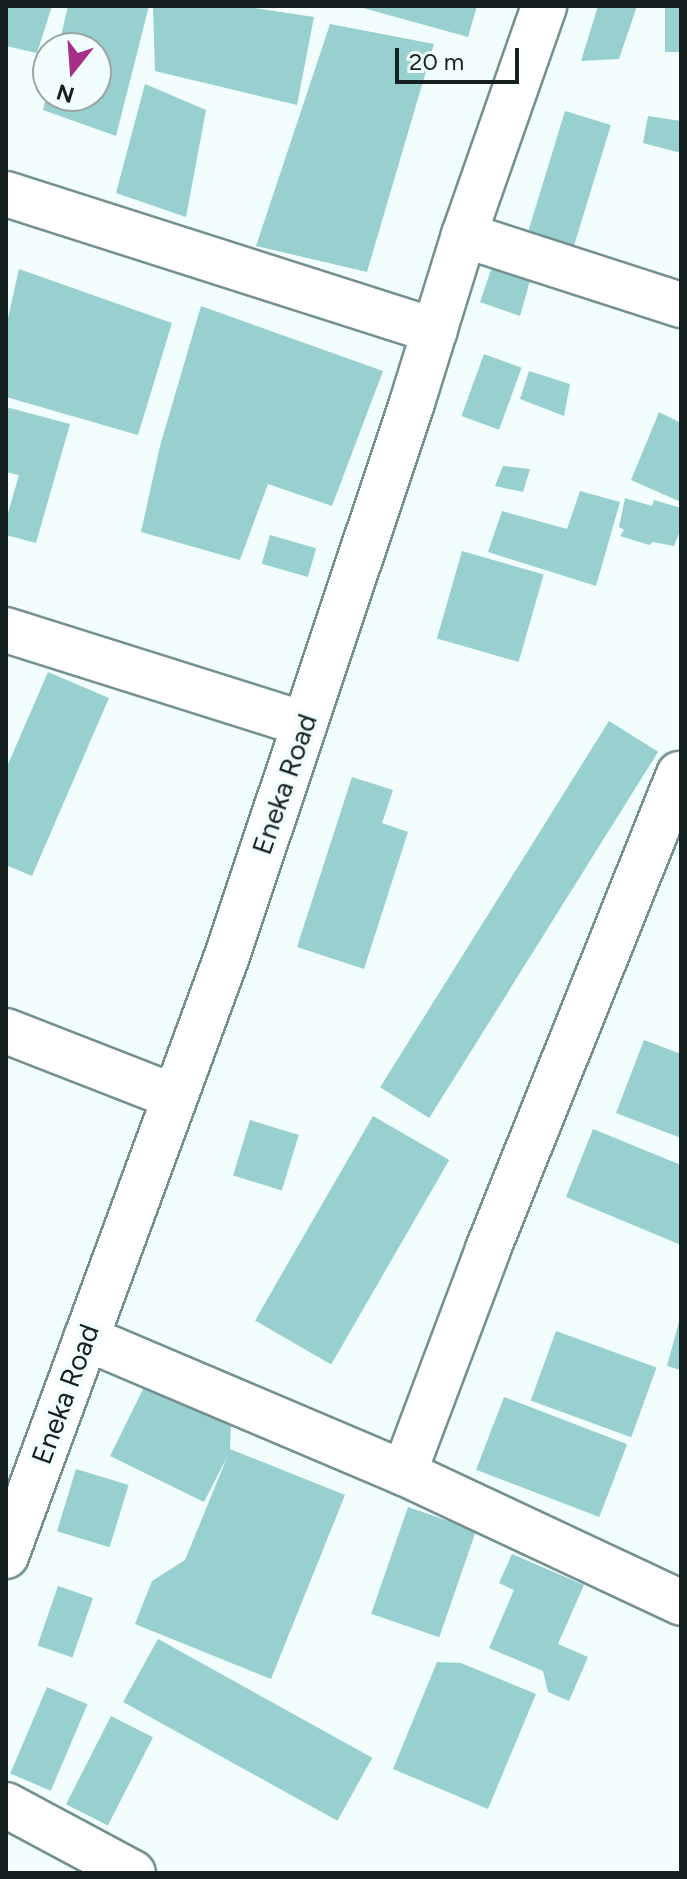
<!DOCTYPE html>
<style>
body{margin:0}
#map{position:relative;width:687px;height:1879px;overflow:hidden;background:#f2fefd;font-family:Figtree,sans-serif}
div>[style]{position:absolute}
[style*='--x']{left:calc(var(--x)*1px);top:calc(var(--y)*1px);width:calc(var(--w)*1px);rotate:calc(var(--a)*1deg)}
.building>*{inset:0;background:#97d0cf;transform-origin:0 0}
.roads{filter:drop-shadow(2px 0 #749090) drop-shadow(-2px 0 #749090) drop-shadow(0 2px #749090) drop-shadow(0 -2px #749090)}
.minor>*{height:44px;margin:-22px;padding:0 22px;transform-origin:22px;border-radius:22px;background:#fff}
.secondary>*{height:44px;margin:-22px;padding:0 22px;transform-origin:22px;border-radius:22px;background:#fff}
span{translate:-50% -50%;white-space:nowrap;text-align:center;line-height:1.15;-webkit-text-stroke:8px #f2fefd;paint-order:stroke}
.street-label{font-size:28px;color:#152121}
.frame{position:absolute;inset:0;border:8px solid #152121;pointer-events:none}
.north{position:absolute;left:32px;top:32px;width:80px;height:80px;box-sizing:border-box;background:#f2fefd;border:2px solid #9aa6a5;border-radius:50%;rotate:197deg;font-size:22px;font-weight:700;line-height:32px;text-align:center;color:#152121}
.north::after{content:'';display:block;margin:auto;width:28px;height:36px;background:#a82f85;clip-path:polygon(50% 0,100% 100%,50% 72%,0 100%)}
.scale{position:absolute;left:395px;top:48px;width:124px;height:36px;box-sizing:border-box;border:4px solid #152121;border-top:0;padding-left:10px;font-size:24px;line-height:28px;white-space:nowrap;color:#152121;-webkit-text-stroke:6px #f2fefd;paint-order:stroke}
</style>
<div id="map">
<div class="building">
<div style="clip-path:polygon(6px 6px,52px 6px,37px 53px,6px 46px)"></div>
<div style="clip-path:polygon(68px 6px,149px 6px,116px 136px,43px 110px,46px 96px,96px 96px,96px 48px,58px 48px)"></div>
<div style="clip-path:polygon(153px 6px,240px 6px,314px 17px,297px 105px,155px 71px)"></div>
<div style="clip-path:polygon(356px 6px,477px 6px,468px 37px)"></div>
<div style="clip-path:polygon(598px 6px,637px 6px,619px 59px,581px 61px)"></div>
<div style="left:665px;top:6px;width:16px;height:46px"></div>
<div style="clip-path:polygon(330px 24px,434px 44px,367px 272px,256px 246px)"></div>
<div style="clip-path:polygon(145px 84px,206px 110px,186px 217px,116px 193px)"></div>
<div style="left:565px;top:111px;width:48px;height:127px;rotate:17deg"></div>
<div style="clip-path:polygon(648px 116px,681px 121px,681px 153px,643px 143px)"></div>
<div style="clip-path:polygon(494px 261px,533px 270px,520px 316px,480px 302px)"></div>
<div style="clip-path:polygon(19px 269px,172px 323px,138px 435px,6px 397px,6px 327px)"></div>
<div style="clip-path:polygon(201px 306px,383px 371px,332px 506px,268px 484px,240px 560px,141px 532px,160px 446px)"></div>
<div style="left:484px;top:354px;width:40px;height:66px;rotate:20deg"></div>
<div style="clip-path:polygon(529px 371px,570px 384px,564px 416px,520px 399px)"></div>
<div style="clip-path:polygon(6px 407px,70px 424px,36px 543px,6px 535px,6px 520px,19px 475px,6px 472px)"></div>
<div style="clip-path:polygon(659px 412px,681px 423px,681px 502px,631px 480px)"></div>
<div style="clip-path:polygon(503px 466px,530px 469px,523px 492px,495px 486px)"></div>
<div style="clip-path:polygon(580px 491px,620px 502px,596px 586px,488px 552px,502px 511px,567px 529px)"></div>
<div style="clip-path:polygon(625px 498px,652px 506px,654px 500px,681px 508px,681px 528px,674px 546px,653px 542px,649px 545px,620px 536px,624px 530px,619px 527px)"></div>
<div style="left:270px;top:535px;width:48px;height:30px;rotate:16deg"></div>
<div style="left:462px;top:551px;width:85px;height:91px;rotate:16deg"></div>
<div style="clip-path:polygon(48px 672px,109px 698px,32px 876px,6px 865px,6px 769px)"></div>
<div style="left:609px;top:721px;width:58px;height:432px;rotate:32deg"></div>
<div style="clip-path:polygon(352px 777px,393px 790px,382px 823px,408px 832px,364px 969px,297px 947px)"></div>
<div style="clip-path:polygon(644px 1040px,681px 1054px,681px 1138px,616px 1113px)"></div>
<div style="left:373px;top:1116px;width:88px;height:236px;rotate:30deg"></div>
<div style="left:250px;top:1120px;width:51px;height:58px;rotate:17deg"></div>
<div style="clip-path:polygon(593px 1129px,681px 1165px,681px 1245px,566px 1197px)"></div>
<div style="clip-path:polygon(680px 1318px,681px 1318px,681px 1370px,667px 1366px)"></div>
<div style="left:556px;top:1331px;width:107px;height:74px;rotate:20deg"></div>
<div style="clip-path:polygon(146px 1383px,231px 1425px,230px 1449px,345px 1495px,271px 1679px,135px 1624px,152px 1581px,185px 1560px,228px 1455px,204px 1502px,110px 1456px)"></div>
<div style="left:504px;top:1397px;width:132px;height:78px;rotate:21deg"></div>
<div style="left:76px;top:1469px;width:55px;height:65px;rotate:17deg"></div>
<div style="left:408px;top:1507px;width:72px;height:113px;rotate:19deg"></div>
<div style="clip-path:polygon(512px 1554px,584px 1585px,558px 1644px,588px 1657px,569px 1701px,548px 1692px,543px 1671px,489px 1648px,514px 1590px,499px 1583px)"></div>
<div style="left:58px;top:1586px;width:37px;height:63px;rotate:19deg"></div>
<div style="left:158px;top:1639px;width:245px;height:72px;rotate:29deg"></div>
<div style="clip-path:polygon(437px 1662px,461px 1663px,536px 1694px,488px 1809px,393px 1769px)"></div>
<div style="left:47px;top:1687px;width:44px;height:94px;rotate:23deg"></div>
<div style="left:111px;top:1716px;width:47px;height:99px;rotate:27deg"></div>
</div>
<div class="roads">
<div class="minor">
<div style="--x:6;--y:194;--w:450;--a:17.7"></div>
<div style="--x:464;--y:235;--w:228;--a:17.9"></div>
<div style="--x:6;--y:630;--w:313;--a:17.5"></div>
<div style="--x:6;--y:1031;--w:181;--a:21.3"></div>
<div style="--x:86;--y:1338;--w:345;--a:23"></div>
<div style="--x:404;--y:1473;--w:306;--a:25.1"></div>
<div style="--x:404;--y:1473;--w:239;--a:-69.4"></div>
<div style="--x:488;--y:1249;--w:512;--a:-68.09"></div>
<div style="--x:6;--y:1805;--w:144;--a:28.2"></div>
</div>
<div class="secondary">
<div style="--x:6;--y:1556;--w:639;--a:-69.78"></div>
<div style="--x:227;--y:956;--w:583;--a:-71.5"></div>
<div style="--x:412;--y:403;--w:176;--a:-72.8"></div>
<div style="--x:464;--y:235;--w:243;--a:-70.7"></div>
</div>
</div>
<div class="street-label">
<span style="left:284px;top:784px;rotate:-71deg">Eneka Road</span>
<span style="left:65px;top:1394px;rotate:-70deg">Eneka Road</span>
</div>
<div class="frame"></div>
<div class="north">N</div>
<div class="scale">20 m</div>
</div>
